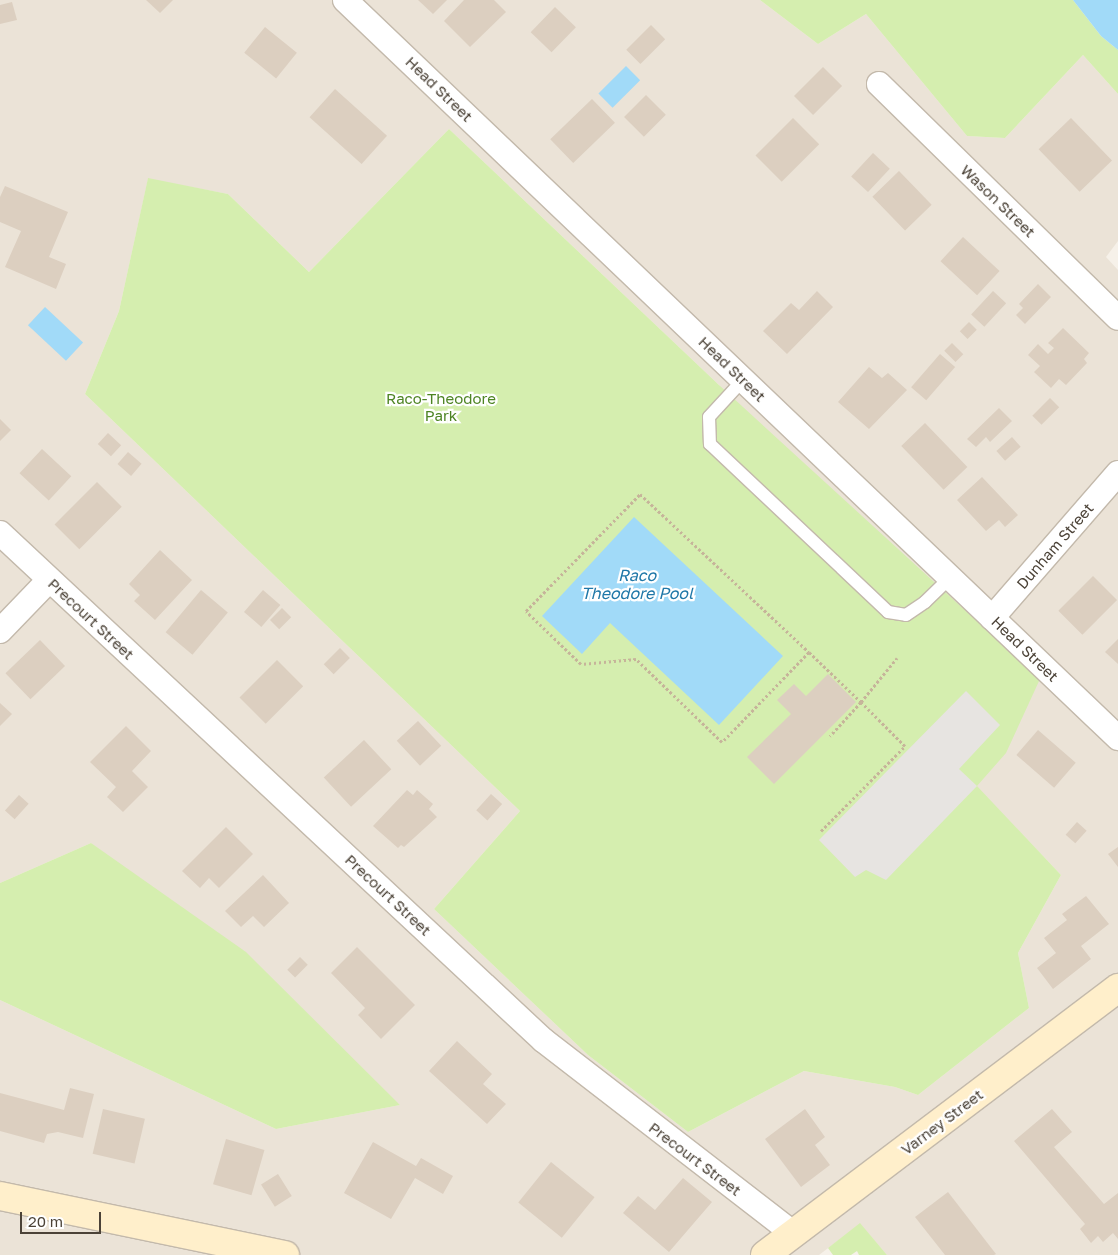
<!DOCTYPE html>
<style>
body{margin:0}
#map{position:relative;width:1118px;height:1255px;overflow:hidden;background:#f6f1e9;font-family:"Golos Text",sans-serif}
div>[style]{position:absolute}
[style*='--x']{left:calc(var(--x)*1px);top:calc(var(--y)*1px);width:calc(var(--w)*1px);rotate:calc(var(--a)*1deg)}
.residential>*{inset:0;background:#ebe3d7}
.green>*{inset:0;background:#d5eeaf}
.parking>*{inset:0;background:#e7e4e1}
.water>*{inset:0;background:#a1daf8;transform-origin:0 0}
.building>*{inset:0;background:#dccfc0;transform-origin:0 0}
.path>*{height:3px;margin-top:-1.5px;transform-origin:0;background:repeating-linear-gradient(90deg,#c6b49a 0 2.5px,transparent 0 5px)}
.roads{filter:drop-shadow(1px 0 #c3b9ab) drop-shadow(-1px 0 #c3b9ab) drop-shadow(0 1px #c3b9ab) drop-shadow(0 -1px #c3b9ab)}
.lane>*{height:12px;margin:-6px;padding:0 6px;transform-origin:6px;border-radius:6px;background:#fff}
.street>*{height:24px;margin:-12px;padding:0 12px;transform-origin:12px;border-radius:12px;background:#fff}
.secondary>*{height:28px;margin:-14px;padding:0 14px;transform-origin:14px;border-radius:14px;background:#ffefcb}
span{translate:-50% -50%;white-space:nowrap;text-align:center;line-height:1.15;-webkit-text-stroke:4.5px #fff;paint-order:stroke}
.street-label{font-size:15px;color:#4b4237}
.park-label{font-size:15px;color:#4d8423}
.water-label{font-size:16px;color:#2078a8;font-style:italic}
.scale{position:absolute;left:20px;top:1212px;width:81px;height:22px;box-sizing:border-box;border:2px solid #4b4237;border-top:0;padding-left:6px;font-size:15px;line-height:18px;white-space:nowrap;color:#4b4237;-webkit-text-stroke:4px #fff;paint-order:stroke}
</style>
<div id="map">
<div class="residential">
<div style="clip-path:polygon(evenodd,0 0,760px 0,818px 44px,866px 14px,967px 136px,1005px 138px,1083px 55px,1118px 94px,1118px 241px,1106px 257px,1118px 270px,1118px 1255px,887px 1255px,860px 1224px,819px 1255px,0 1255px,0 1000px,276px 1129px,400px 1105px,91px 843px,0 883px,0 0,449px 129px,719px 385px,977px 787px,1061px 875px,1018px 953px,1029px 1008px,918px 1095px,895px 1087px,804px 1071px,688px 1132px,588px 1055px,434px 909px,520px 811px,85px 394px,119px 311px,148px 179px,228px 194px,309px 272px,449px 129px)"></div>
</div>
<div class="green">
<div style="clip-path:polygon(760px 0,1073px 0,1101px 36px,1118px 50px,1118px 94px,1083px 55px,1005px 138px,967px 136px,866px 14px,818px 44px)"></div>
<div style="clip-path:polygon(449px 129px,719px 385px,1040px 679px,1006px 753px,977px 786px,1061px 875px,1018px 953px,1029px 1008px,918px 1095px,895px 1087px,804px 1071px,688px 1132px,588px 1055px,434px 909px,520px 811px,85px 394px,119px 311px,148px 178px,228px 194px,309px 272px)"></div>
<div style="clip-path:polygon(91px 843px,246px 952px,400px 1105px,276px 1129px,0 1000px,0 883px)"></div>
<div style="clip-path:polygon(860px 1223px,887px 1255px,859px 1255px,857px 1251px,851px 1255px,833px 1255px,828px 1248px)"></div>
</div>
<div class="parking">
<div style="clip-path:polygon(966px 691px,1000px 725px,959px 769px,977px 786px,886px 880px,866px 870px,855px 877px,819px 840px)"></div>
</div>
<div class="water">
<div style="clip-path:polygon(1073px 0,1118px 0,1118px 50px,1101px 36px)"></div>
<div style="left:626px;top:66px;width:20px;height:39px;rotate:45deg"></div>
<div style="left:45px;top:307px;width:52px;height:25px;rotate:43deg"></div>
<div style="clip-path:polygon(634px 517px,783px 656px,719px 725px,610px 623px,582px 654px,542px 616px)"></div>
</div>
<div class="building">
<div style="clip-path:polygon(146px 0,173px 0,160px 13px)"></div>
<div style="clip-path:polygon(418px 0,447px 0,433px 14px)"></div>
<div style="clip-path:polygon(464px 0,494px 0,506px 12px,470px 47px,444px 21px)"></div>
<div style="clip-path:polygon(12px 2px,17px 20px,0 24px,0 5px)"></div>
<div style="left:555px;top:7px;width:29px;height:35px;rotate:44deg"></div>
<div style="left:651px;top:25px;width:20px;height:35px;rotate:45deg"></div>
<div style="left:265px;top:27px;width:41px;height:33px;rotate:39deg"></div>
<div style="left:823px;top:67px;width:27px;height:41px;rotate:45deg"></div>
<div style="left:335px;top:89px;width:70px;height:38px;rotate:42deg"></div>
<div style="left:646px;top:95px;width:28px;height:31px;rotate:45deg"></div>
<div style="left:592px;top:99px;width:33px;height:58px;rotate:46deg"></div>
<div style="left:793px;top:118px;width:37px;height:53px;rotate:45deg"></div>
<div style="left:1071px;top:118px;width:59px;height:45px;rotate:46deg"></div>
<div style="left:873px;top:153px;width:23px;height:32px;rotate:43deg"></div>
<div style="left:899px;top:171px;width:47px;height:37px;rotate:46deg"></div>
<div style="clip-path:polygon(5px 186px,68px 212px,49px 257px,66px 264px,56px 289px,5px 267px,21px 231px,0 222px,0 197px)"></div>
<div style="left:963px;top:237px;width:50px;height:33px;rotate:43deg"></div>
<div style="clip-path:polygon(1038px 284px,1051px 297px,1025px 324px,1016px 315px,1023px 308px,1019px 304px)"></div>
<div style="clip-path:polygon(817px 291px,833px 307px,787px 354px,763px 331px,791px 303px,799px 310px)"></div>
<div style="left:993px;top:291px;width:18px;height:32px;rotate:43deg"></div>
<div style="left:969px;top:322px;width:11px;height:13px;rotate:45deg"></div>
<div style="clip-path:polygon(1063px 328px,1089px 353px,1084px 359px,1087px 363px,1066px 385px,1059px 379px,1051px 388px,1034px 372px,1040px 366px,1028px 355px,1038px 344px,1048px 354px,1054px 348px,1048px 343px)"></div>
<div style="left:952px;top:343px;width:16px;height:11px;rotate:45deg"></div>
<div style="left:940px;top:354px;width:20px;height:44px;rotate:41deg"></div>
<div style="clip-path:polygon(869px 367px,882px 378px,888px 373px,907px 390px,869px 429px,838px 402px)"></div>
<div style="left:1050px;top:398px;width:13px;height:25px;rotate:45deg"></div>
<div style="clip-path:polygon(999px 408px,1012px 421px,990px 442px,986px 437px,976px 447px,967px 439px)"></div>
<div style="clip-path:polygon(0 419px,11px 430px,0 441px)"></div>
<div style="left:925px;top:423px;width:61px;height:33px;rotate:46deg"></div>
<div style="left:108px;top:433px;width:18px;height:15px;rotate:43deg"></div>
<div style="left:1012px;top:437px;width:13px;height:21px;rotate:48deg"></div>
<div style="left:42px;top:449px;width:40px;height:33px;rotate:43deg"></div>
<div style="left:128px;top:452px;width:18px;height:16px;rotate:41deg"></div>
<div style="clip-path:polygon(982px 477px,1018px 515px,1005px 527px,999px 520px,986px 531px,957px 500px)"></div>
<div style="left:97px;top:482px;width:35px;height:60px;rotate:45deg"></div>
<div style="clip-path:polygon(160px 550px,192px 580px,155px 620px,134px 601px,140px 595px,129px 584px)"></div>
<div style="left:1093px;top:576px;width:34px;height:49px;rotate:45deg"></div>
<div style="left:201px;top:590px;width:35px;height:55px;rotate:40deg"></div>
<div style="left:263px;top:590px;width:23px;height:29px;rotate:41deg"></div>
<div style="left:282px;top:608px;width:13px;height:17px;rotate:45deg"></div>
<div style="clip-path:polygon(1118px 639px,1118px 664px,1105px 652px)"></div>
<div style="left:40px;top:640px;width:36px;height:48px;rotate:46deg"></div>
<div style="left:340px;top:648px;width:14px;height:23px;rotate:45deg"></div>
<div style="left:277px;top:660px;width:37px;height:53px;rotate:45deg"></div>
<div style="clip-path:polygon(828px 674px,856px 702px,774px 784px,747px 757px,791px 714px,777px 700px,794px 684px,806px 696px)"></div>
<div style="clip-path:polygon(0 703px,12px 714px,0 726px)"></div>
<div style="left:418px;top:721px;width:34px;height:29px;rotate:47deg"></div>
<div style="clip-path:polygon(126px 726px,151px 751px,132px 771px,148px 787px,123px 812px,107px 797px,116px 787px,90px 762px)"></div>
<div style="left:1038px;top:730px;width:50px;height:33px;rotate:41deg"></div>
<div style="left:364px;top:740px;width:40px;height:55px;rotate:47deg"></div>
<div style="clip-path:polygon(407px 790px,413px 795px,417px 790px,433px 804px,429px 809px,437px 817px,404px 847px,401px 845px,398px 848px,373px 826px)"></div>
<div style="left:491px;top:794px;width:15px;height:22px;rotate:42deg"></div>
<div style="left:19px;top:795px;width:13px;height:21px;rotate:42deg"></div>
<div style="left:1077px;top:822px;width:13px;height:17px;rotate:42deg"></div>
<div style="clip-path:polygon(226px 827px,253px 854px,219px 888px,209px 878px,200px 888px,182px 871px)"></div>
<div style="clip-path:polygon(1118px 847px,1118px 867px,1108px 854px)"></div>
<div style="clip-path:polygon(263px 875px,289px 903px,264px 927px,253px 916px,241px 927px,225px 911px)"></div>
<div style="clip-path:polygon(1086px 896px,1109px 924px,1081px 946px,1091px 959px,1053px 989px,1037px 968px,1056px 953px,1044px 938px,1067px 920px,1062px 914px)"></div>
<div style="clip-path:polygon(357px 947px,415px 1005px,381px 1039px,358px 1015px,365px 1008px,331px 973px)"></div>
<div style="left:300px;top:957px;width:11px;height:18px;rotate:45deg"></div>
<div style="clip-path:polygon(457px 1041px,492px 1074px,483px 1084px,506px 1104px,487px 1124px,429px 1071px)"></div>
<div style="clip-path:polygon(70px 1088px,94px 1094px,83px 1138px,58px 1132px,47px 1134px,44px 1143px,0 1131px,0 1093px,64px 1110px)"></div>
<div style="left:103px;top:1109px;width:43px;height:46px;rotate:13deg"></div>
<div style="clip-path:polygon(805px 1109px,825px 1137px,815px 1145px,830px 1165px,801px 1187px,765px 1139px)"></div>
<div style="clip-path:polygon(1052px 1109px,1072px 1132px,1054px 1147px,1104px 1204px,1118px 1193px,1118px 1239px,1113px 1233px,1103px 1242px,1098px 1236px,1091px 1243px,1080px 1229px,1085px 1224px,1014px 1141px)"></div>
<div style="left:226px;top:1139px;width:40px;height:47px;rotate:16deg"></div>
<div style="clip-path:polygon(373px 1142px,416px 1166px,421px 1158px,453px 1176px,443px 1194px,415px 1178px,391px 1219px,344px 1193px)"></div>
<div style="left:551px;top:1162px;width:56px;height:52px;rotate:39deg"></div>
<div style="left:278px;top:1174px;width:26px;height:20px;rotate:58deg"></div>
<div style="clip-path:polygon(683px 1178px,712px 1202px,669px 1252px,623px 1213px,638px 1196px,655px 1210px)"></div>
<div style="clip-path:polygon(948px 1192px,996px 1254px,994px 1255px,945px 1255px,915px 1217px)"></div>
</div>
<div class="path">
<div style="--x:640;--y:494;--w:231;--a:43.1"></div>
<div style="--x:809;--y:652;--w:125;--a:134"></div>
<div style="--x:722;--y:742;--w:120;--a:-136"></div>
<div style="--x:636;--y:659;--w:55;--a:174.8"></div>
<div style="--x:581;--y:664;--w:76;--a:-136.1"></div>
<div style="--x:526;--y:611;--w:163;--a:-45.7"></div>
<div style="--x:809;--y:652;--w:72;--a:43.9"></div>
<div style="--x:861;--y:702;--w:57;--a:-50.7"></div>
<div style="--x:821;--y:831;--w:120;--a:-45.3"></div>
<div style="--x:905;--y:746;--w:62;--a:-135"></div>
<div style="--x:861;--y:702;--w:46;--a:132.4"></div>
</div>
<div class="roads">
<div class="lane">
<div style="--x:743;--y:380;--w:50;--a:132.6"></div>
<div style="--x:709;--y:417;--w:27;--a:88"></div>
<div style="--x:710;--y:444;--w:245;--a:43.3"></div>
<div style="--x:888;--y:612;--w:18;--a:9"></div>
<div style="--x:906;--y:615;--w:23;--a:-34"></div>
<div style="--x:925;--y:602;--w:35;--a:-44"></div>
</div>
<div class="street">
<div style="--x:345;--y:0;--w:1069;--a:43.67"></div>
<div style="--x:879;--y:84;--w:334;--a:44.4"></div>
<div style="--x:0;--y:533;--w:743;--a:43.04"></div>
<div style="--x:543;--y:1040;--w:317;--a:37.7"></div>
<div style="--x:992;--y:618;--w:192;--a:-49"></div>
<div style="--x:0;--y:631;--w:71;--a:-46.1"></div>
</div>
<div class="secondary">
<div style="--x:0;--y:1196;--w:291;--a:11.7"></div>
<div style="--x:765;--y:1255;--w:443;--a:-37.1"></div>
</div>
</div>
<div class="street-label">
<span style="left:439px;top:89px;rotate:44deg">Head Street</span>
<span style="left:998px;top:201px;rotate:44deg">Wason Street</span>
<span style="left:732px;top:369px;rotate:44deg">Head Street</span>
<span style="left:1055px;top:546px;rotate:-49deg">Dunham Street</span>
<span style="left:91px;top:619px;rotate:43deg">Precourt Street</span>
<span style="left:1025px;top:649px;rotate:44deg">Head Street</span>
<span style="left:388px;top:895px;rotate:43deg">Precourt Street</span>
<span style="left:942px;top:1122px;rotate:-37deg">Varney Street</span>
<span style="left:695px;top:1159px;rotate:37deg">Precourt Street</span>
</div>
<div class="park-label">
<span style="left:441px;top:407px">Raco-Theodore<br>Park</span>
</div>
<div class="water-label">
<span style="left:637px;top:584px">Raco<br>Theodore Pool</span>
</div>
<div class="scale">20 m</div>
</div>
